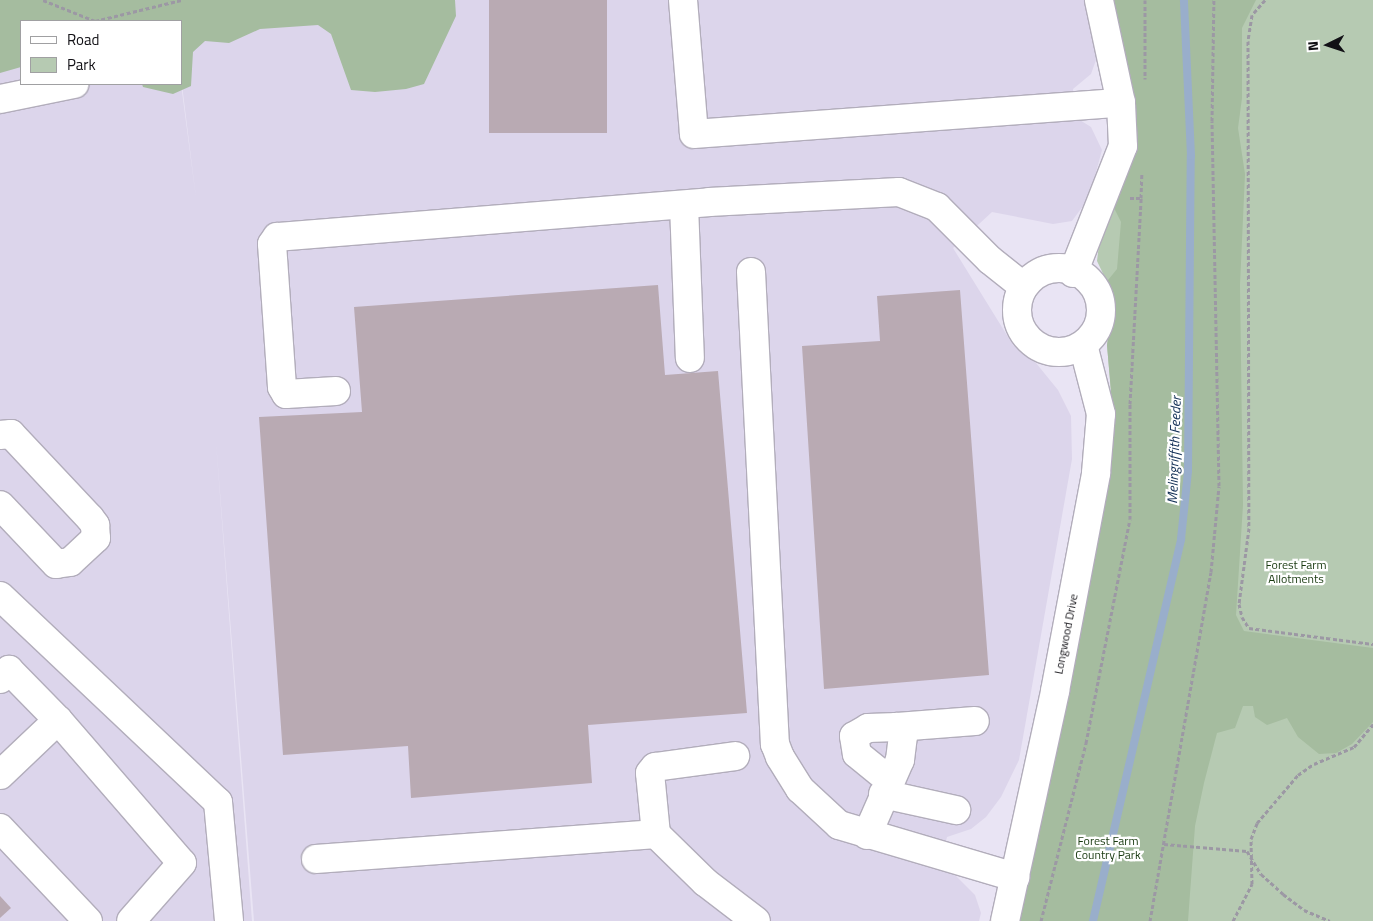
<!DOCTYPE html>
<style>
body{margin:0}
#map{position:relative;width:1373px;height:921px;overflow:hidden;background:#e9e4f4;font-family:"Titillium Web",sans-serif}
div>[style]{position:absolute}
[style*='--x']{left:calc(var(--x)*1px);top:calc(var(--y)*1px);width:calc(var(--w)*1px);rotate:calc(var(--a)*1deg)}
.built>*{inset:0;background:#dcd5eb}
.green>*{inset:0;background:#b6cab2}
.forest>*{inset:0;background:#a5bc9f}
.stream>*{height:8px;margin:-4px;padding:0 4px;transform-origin:4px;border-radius:4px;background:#99aecb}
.building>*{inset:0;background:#b9aab3;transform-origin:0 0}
.path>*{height:3px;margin-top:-1.5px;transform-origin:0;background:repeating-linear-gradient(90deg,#9c98a4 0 4px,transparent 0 6.5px)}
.roads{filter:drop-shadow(1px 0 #b2adbb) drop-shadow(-1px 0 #b2adbb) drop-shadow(0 1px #b2adbb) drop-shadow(0 -1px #b2adbb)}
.minor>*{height:28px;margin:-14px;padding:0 14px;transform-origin:14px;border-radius:14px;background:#fff}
.minor>.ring{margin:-14px;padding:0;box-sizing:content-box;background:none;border:28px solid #fff;border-radius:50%}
span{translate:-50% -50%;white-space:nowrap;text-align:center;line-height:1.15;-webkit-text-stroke:4.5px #fff;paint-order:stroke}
.park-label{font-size:12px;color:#18390f}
.street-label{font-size:12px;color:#121116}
.water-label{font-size:14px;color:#112e55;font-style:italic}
.legend{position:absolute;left:20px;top:20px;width:162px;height:65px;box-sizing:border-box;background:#fff;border:1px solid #a0a0a2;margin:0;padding:6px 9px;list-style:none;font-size:15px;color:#121116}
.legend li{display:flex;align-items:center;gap:10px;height:25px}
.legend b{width:25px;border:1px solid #a0a0a2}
.north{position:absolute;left:1303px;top:20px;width:50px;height:50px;-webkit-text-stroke:4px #fff;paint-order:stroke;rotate:266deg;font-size:14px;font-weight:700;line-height:20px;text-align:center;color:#121116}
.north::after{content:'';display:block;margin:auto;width:18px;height:22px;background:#121116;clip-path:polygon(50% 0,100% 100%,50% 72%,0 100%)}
</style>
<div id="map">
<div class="built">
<div style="clip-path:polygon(428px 0,1099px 0,1095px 25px,1097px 57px,1091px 74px,1073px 89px,1075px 117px,1091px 127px,1102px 150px,1089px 198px,1072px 221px,1053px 224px,992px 212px,953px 248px,1013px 345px,1036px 363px,1058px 390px,1071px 416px,1072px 459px,1019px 760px,1001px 797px,986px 817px,971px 829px,947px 837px,939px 868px,956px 876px,975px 895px,981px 913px,979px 921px,254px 921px,216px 442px,252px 921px,0 921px,0 61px,21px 56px,21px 84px,181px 84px,196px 198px,181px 77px,181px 24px)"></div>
</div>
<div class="green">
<div style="clip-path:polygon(1107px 0,1373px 0,1373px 921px,1017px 921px,1054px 759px,1111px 469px,1113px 415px,1107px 345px,1112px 307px,1107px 282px,1097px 261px,1100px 236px,1126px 172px)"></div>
</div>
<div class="forest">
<div style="clip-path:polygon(0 0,455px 0,456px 16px,424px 84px,406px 89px,375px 92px,351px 90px,331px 34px,318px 25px,260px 29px,229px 43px,205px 41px,193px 52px,191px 86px,173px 94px,143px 87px,142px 84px,181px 84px,181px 21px,21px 21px,21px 67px,0 73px)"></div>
<div style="clip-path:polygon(1103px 0,1256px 0,1242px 28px,1242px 98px,1238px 128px,1245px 174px,1240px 285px,1243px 505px,1236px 615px,1244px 631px,1373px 648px,1373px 722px,1352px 744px,1336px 753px,1319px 754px,1298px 737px,1287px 718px,1267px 725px,1255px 717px,1253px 706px,1243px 706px,1235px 728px,1217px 733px,1204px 783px,1195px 826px,1188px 921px,1017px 921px,1054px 759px,1048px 750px,1065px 704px,1111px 469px,1113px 415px,1107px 345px,1111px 322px,1104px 285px,1117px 269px,1121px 222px,1111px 202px,1115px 155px)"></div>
</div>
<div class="stream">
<div style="--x:1093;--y:921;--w:392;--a:-77"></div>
<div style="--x:1181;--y:539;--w:68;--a:-84.1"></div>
<div style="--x:1188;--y:471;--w:315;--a:-89.5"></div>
<div style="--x:1191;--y:156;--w:156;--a:-92.6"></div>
</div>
<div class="building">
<div style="left:489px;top:0;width:118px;height:133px"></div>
<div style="clip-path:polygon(658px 285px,665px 375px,718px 371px,747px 713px,588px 725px,592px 783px,411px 798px,408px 746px,283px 755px,259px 417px,362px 412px,354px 307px)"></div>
<div style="clip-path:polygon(960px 290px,989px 675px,824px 689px,802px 346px,880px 341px,877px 296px)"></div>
<div style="clip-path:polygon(0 896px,11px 908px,0 918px)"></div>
</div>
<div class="path">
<div style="--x:43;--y:0;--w:56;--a:22"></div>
<div style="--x:95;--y:21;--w:89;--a:-13.7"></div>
<div style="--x:1145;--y:0;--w:79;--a:90"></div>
<div style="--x:1265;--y:0;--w:20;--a:131"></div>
<div style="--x:1252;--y:15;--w:26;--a:99"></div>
<div style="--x:1248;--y:41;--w:487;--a:89.9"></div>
<div style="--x:1249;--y:528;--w:77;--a:97.5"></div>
<div style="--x:1239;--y:604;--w:13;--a:77"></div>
<div style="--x:1242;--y:617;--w:13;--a:58"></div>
<div style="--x:1249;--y:628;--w:125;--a:7.4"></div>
<div style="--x:1130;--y:198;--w:11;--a:0"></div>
<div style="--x:1141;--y:198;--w:25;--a:-88"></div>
<div style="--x:1164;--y:844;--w:83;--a:4.8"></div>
<div style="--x:1247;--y:851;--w:27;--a:59"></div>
<div style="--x:1261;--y:874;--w:30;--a:42"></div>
<div style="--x:1283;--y:894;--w:26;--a:37"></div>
<div style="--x:1304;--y:910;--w:28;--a:23"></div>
<div style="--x:1041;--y:921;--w:184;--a:-75.8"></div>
<div style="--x:1086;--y:743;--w:228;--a:-78.9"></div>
<div style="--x:1130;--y:519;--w:115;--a:-90"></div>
<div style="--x:1130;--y:404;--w:206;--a:-86.9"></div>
<div style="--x:1150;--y:921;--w:354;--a:-80.1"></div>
<div style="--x:1211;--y:572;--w:86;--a:-84.7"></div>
<div style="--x:1219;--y:486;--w:365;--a:-91.1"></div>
<div style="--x:1212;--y:121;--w:121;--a:-89.1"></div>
<div style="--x:1233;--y:921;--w:42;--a:-62.8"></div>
<div style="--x:1252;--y:884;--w:45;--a:-91.3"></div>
<div style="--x:1251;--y:839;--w:17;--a:-69"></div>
<div style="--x:1257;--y:823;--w:63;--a:-49.5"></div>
<div style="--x:1298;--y:775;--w:19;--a:-35"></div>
<div style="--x:1314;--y:764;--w:43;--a:-23"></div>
<div style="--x:1354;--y:747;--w:30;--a:-50"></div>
</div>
<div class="roads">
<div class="minor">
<div style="--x:683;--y:0;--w:134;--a:85.3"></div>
<div style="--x:694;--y:134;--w:428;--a:-4.2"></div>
<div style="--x:0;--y:99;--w:76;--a:-11.5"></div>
<div style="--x:684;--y:205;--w:153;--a:87.8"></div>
<div class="ring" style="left:1017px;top:268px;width:56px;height:56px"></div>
<div style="--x:751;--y:272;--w:473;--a:87.1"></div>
<div style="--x:775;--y:744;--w:14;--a:69"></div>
<div style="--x:780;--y:757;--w:38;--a:58"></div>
<div style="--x:800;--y:789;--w:53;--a:42.7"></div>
<div style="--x:839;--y:825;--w:184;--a:16.5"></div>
<div style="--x:1073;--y:273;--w:136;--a:-68.5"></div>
<div style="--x:1123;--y:146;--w:43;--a:-92.7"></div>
<div style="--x:1121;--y:103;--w:105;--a:-102.1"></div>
<div style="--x:336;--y:391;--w:50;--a:176.6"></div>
<div style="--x:286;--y:394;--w:8;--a:-120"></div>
<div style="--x:282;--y:387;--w:143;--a:-94"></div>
<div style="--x:272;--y:244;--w:9;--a:-54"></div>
<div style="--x:277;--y:237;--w:433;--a:-4.6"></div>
<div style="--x:709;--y:202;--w:190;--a:-3"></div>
<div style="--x:899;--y:192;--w:41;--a:21.5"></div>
<div style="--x:937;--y:207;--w:75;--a:45"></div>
<div style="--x:990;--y:260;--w:43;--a:38.5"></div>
<div style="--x:0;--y:435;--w:11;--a:-5"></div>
<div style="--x:11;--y:434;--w:115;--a:46.8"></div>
<div style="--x:90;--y:518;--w:9;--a:54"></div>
<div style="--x:95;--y:525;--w:13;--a:86"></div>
<div style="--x:96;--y:538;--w:35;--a:137"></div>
<div style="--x:70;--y:562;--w:14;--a:172"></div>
<div style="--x:56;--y:564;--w:81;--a:-133.5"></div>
<div style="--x:0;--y:596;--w:300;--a:43.4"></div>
<div style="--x:218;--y:802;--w:120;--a:84.7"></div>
<div style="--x:0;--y:679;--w:13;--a:-45"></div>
<div style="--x:9;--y:670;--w:70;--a:45.6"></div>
<div style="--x:897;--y:727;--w:78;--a:-4.4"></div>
<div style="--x:0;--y:775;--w:80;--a:-43.5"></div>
<div style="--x:58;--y:720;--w:189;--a:49.1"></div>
<div style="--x:182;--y:863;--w:77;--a:131.3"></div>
<div style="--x:883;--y:794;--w:75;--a:12.4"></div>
<div style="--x:0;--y:828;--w:128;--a:46.6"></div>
<div style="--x:656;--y:834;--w:69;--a:44.4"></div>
<div style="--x:705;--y:882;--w:64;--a:37.4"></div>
<div style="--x:867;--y:835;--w:82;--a:-66.3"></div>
<div style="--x:900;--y:760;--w:24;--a:-83"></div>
<div style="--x:903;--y:736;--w:11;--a:-124"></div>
<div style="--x:897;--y:727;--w:29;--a:178"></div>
<div style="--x:868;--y:728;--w:16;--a:150"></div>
<div style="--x:854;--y:736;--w:18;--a:81"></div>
<div style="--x:857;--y:754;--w:41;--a:39.1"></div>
<div style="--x:316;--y:859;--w:341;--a:-4.2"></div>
<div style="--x:656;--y:834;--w:61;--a:-95.6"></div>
<div style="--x:650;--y:773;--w:8;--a:-50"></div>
<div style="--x:655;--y:767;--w:81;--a:-7.8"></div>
<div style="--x:1005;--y:921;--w:235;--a:-77.7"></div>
<div style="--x:1055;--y:691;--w:222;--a:-79.3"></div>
<div style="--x:1096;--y:473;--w:59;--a:-85.2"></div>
<div style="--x:1101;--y:414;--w:71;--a:-104.6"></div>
</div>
</div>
<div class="park-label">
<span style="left:1296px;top:572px">Forest Farm<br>Allotments</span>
<span style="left:1108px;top:848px">Forest Farm<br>Country Park</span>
</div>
<div class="street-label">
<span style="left:1066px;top:634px;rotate:-79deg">Longwood Drive</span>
</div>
<div class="water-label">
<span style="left:1174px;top:450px;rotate:-88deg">Melingriffith Feeder</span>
</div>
<ul class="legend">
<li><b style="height:6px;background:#fff"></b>Road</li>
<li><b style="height:14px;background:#b6cab2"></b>Park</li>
</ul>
<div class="north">N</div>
</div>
